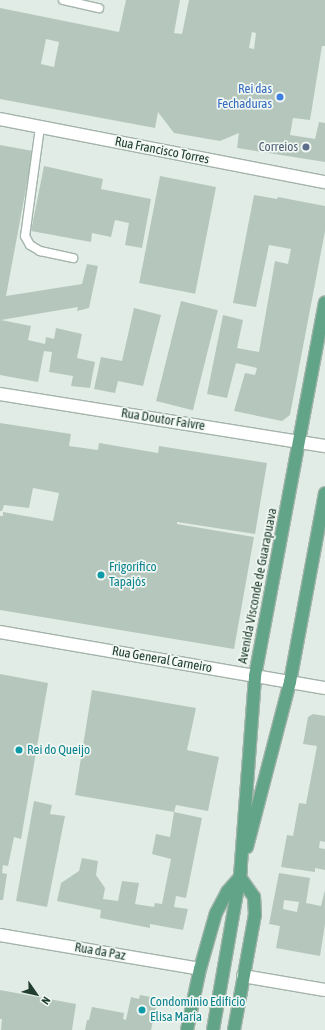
<!DOCTYPE html>
<meta charset="utf-8">
<style>
body{margin:0}
#map{position:relative;width:325px;height:1030px;overflow:hidden;background:#e0ece5;font-family:"Asap Condensed",sans-serif}
div>[style]{position:absolute}
[style*='--x']{left:calc(var(--x)*1px);top:calc(var(--y)*1px);width:calc(var(--w)*1px);rotate:calc(var(--a)*1deg)}
.building>*{inset:0;background:#b5c7bd;transform-origin:0 0}
.roads{filter:drop-shadow(1px 0 #a3b4ab) drop-shadow(-1px 0 #a3b4ab) drop-shadow(0 1px #a3b4ab) drop-shadow(0 -1px #a3b4ab)}
.service>*{height:8px;margin:-4px;padding:0 4px;transform-origin:4px;border-radius:4px;background:#fff}
.minor>*{height:12px;margin:-6px;padding:0 6px;transform-origin:6px;border-radius:6px;background:#fff}
.tertiary>*{height:12px;margin:-6px;padding:0 6px;transform-origin:6px;border-radius:6px;background:#fff}
.primary>*{height:12px;margin:-6px;padding:0 6px;transform-origin:6px;border-radius:6px;background:#62a488}
.dots>*{width:11px;height:11px;translate:-50% -50%;box-sizing:border-box;border:2px solid #f1f8f3;border-radius:50%}
span{translate:-50% -50%;white-space:nowrap;text-align:center;line-height:1.15;-webkit-text-stroke:3.5px #f1f8f3;paint-order:stroke}
.shop-label{font-size:13px;color:#366cbe}
.right{translate:-100% -50%;text-align:right}
.service-label{font-size:13px;color:#4e5e75}
.street-label{font-size:13px;color:#203d30}
.culture-label{font-size:13px;color:#0d838f}
.left{translate:0 -50%;text-align:left}
.north{position:absolute;left:16px;top:974px;width:40px;height:40px;-webkit-text-stroke:3px #f1f8f3;paint-order:stroke;rotate:124deg;font-size:11px;font-weight:700;line-height:16px;text-align:center;color:#203d30}
.north::after{content:'';display:block;margin:auto;width:14px;height:18px;background:#203d30;clip-path:polygon(50% 0,100% 100%,50% 72%,0 100%)}
</style>
<div id="map">
<div class="building">
<div style="clip-path:polygon(evenodd,126px 0,180px 0,174px 33px,182px 34px,189px 0,325px 0,325px 46px,322px 46px,310px 120px,293px 118px,290px 135px,315px 139px,319px 122px,325px 123px,325px 162px,237px 148px,239px 133px,220px 141px,174px 133px,158px 112px,155px 128px,0 99px,0 8px,119px 32px,126px 0,252px 32px,256px 33px,254px 49px,249px 48px,252px 32px,126px 0,46px 39px,59px 42px,54px 67px,41px 64px,46px 39px)"></div>
<div style="clip-path:polygon(0 145px,33px 151px,6px 296px,82px 284px,87px 264px,98px 266px,89px 308px,77px 311px,78px 307px,1px 320px,31px 326px,28px 340px,45px 344px,46px 337px,54px 339px,56px 328px,82px 334px,77px 358px,95px 362px,90px 388px,71px 386px,73px 376px,49px 372px,52px 352px,44px 351px,38px 382px,0 375px)"></div>
<div style="clip-path:polygon(44px 166px,103px 179px,101px 189px,151px 199px,142px 248px,125px 245px,129px 223px,115px 220px,111px 237px,92px 233px,91px 242px,31px 231px)"></div>
<div style="left:160px;top:176px;width:57px;height:109px;rotate:11deg"></div>
<div style="clip-path:polygon(254px 195px,277px 199px,278px 197px,325px 206px,325px 231px,290px 415px,282px 421px,234px 411px,245px 373px,255px 375px,257px 368px,236px 363px,227px 398px,207px 394px,223px 315px,243px 320px,237px 348px,259px 352px,275px 261px,288px 264px,291px 249px,269px 245px,256px 307px,233px 303px)"></div>
<div style="left:181px;top:301px;width:38px;height:103px;rotate:14deg"></div>
<div style="clip-path:polygon(134px 308px,161px 315px,143px 386px,118px 381px,115px 393px,94px 389px,101px 357px,122px 361px)"></div>
<div style="clip-path:polygon(0 423px,71px 434px,69px 446px,98px 450px,99px 443px,158px 453px,159px 446px,267px 463px,255px 534px,177px 522px,177px 524px,254px 537px,234px 649px,0 610px,0 516px,3px 516px,3px 512px,53px 521px,59px 493px,33px 488px,29px 508px,4px 505px,2px 511px,0 511px)"></div>
<div style="clip-path:polygon(0 674px,48px 683px,21px 839px,14px 837px,8px 866px,3px 865px,2px 873px,7px 874px,3px 900px,0 900px)"></div>
<div style="clip-path:polygon(92px 690px,196px 708px,187px 750px,219px 757px,208px 811px,176px 805px,174px 812px,75px 795px)"></div>
<div style="clip-path:polygon(313px 714px,325px 716px,325px 842px,320px 841px,319px 848px,325px 849px,325px 870px,315px 868px,315px 872px,281px 867px,287px 835px,293px 836px,299px 803px,306px 804px,317px 746px,303px 744px,308px 717px)"></div>
<div style="clip-path:polygon(34px 801px,52px 805px,50px 814px,65px 816px,47px 907px,16px 901px)"></div>
<div style="clip-path:polygon(174px 812px,202px 818px,186px 898px,176px 896px,174px 907px,188px 909px,183px 930px,150px 924px,150px 928px,100px 918px,101px 910px,57px 901px,61px 883px,79px 871px,82px 858px,98px 861px,96px 875px,105px 888px,103px 899px,118px 901px,122px 881px,139px 883px,135px 904px,154px 907px,155px 903px,162px 904px,171px 859px,152px 854px,156px 834px,170px 837px)"></div>
<div style="clip-path:polygon(evenodd,279px 873px,310px 878px,306px 903px,321px 906px,325px 890px,325px 924px,320px 956px,276px 948px,280px 926px,269px 924px,279px 873px,284px 900px,299px 902px,297px 912px,283px 909px,284px 900px)"></div>
<div style="clip-path:polygon(0 990px,76px 1004px,72px 1030px,1px 1030px,2px 1019px,0 1019px)"></div>
<div style="clip-path:polygon(140px 995px,151px 997px,150px 1002px,157px 1004px,151px 1030px,85px 1030px,87px 1020px,89px 1020px,92px 1007px,124px 1013px,123px 1019px,126px 1020px,131px 997px,139px 999px)"></div>
</div>
<div class="roads">
<div class="service">
<div style="--x:63;--y:0;--w:37;--a:13"></div>
<div style="--x:40;--y:127;--w:110;--a:97.8"></div>
<div style="--x:25;--y:236;--w:10;--a:61"></div>
<div style="--x:30;--y:245;--w:12;--a:31"></div>
<div style="--x:40;--y:251;--w:34;--a:12"></div>
</div>
<div class="minor">
<div style="--x:0;--y:119;--w:331;--a:11"></div>
<div style="--x:0;--y:632;--w:330;--a:9.8"></div>
<div style="--x:0;--y:935;--w:203;--a:9.6"></div>
<div style="--x:243;--y:976;--w:83;--a:9.7"></div>
</div>
<div class="tertiary">
<div style="--x:0;--y:394;--w:329;--a:9.1"></div>
</div>
<div class="primary">
<div style="--x:247;--y:847;--w:171;--a:-75.4"></div>
<div style="--x:290;--y:682;--w:192;--a:-79.5"></div>
<div style="--x:240;--y:877;--w:202;--a:-85.7"></div>
<div style="--x:255;--y:676;--w:380;--a:-79.4"></div>
<div style="--x:187;--y:1030;--w:62;--a:-78"></div>
<div style="--x:200;--y:969;--w:58;--a:-74.1"></div>
<div style="--x:216;--y:913;--w:24;--a:-62"></div>
<div style="--x:227;--y:892;--w:18;--a:-49"></div>
<div style="--x:213;--y:1030;--w:162;--a:-80.1"></div>
<div style="--x:234;--y:1030;--w:117;--a:-79.7"></div>
<div style="--x:255;--y:915;--w:18;--a:-93"></div>
<div style="--x:254;--y:897;--w:24;--a:-125"></div>
</div>
</div>
<div class="dots">
<div style="left:280px;top:97px;background:#3f7fe0"></div>
<div style="left:306px;top:147px;background:#5c6f8a"></div>
<div style="left:101px;top:575px;background:#0f9aa8"></div>
<div style="left:19px;top:750px;background:#0f9aa8"></div>
<div style="left:142px;top:1010px;background:#0f9aa8"></div>
</div>
<div class="shop-label">
<span class="right" style="left:272px;top:97px">Rei das<br>Fechaduras</span>
</div>
<div class="service-label">
<span class="right" style="left:298px;top:147px">Correios</span>
</div>
<div class="street-label">
<span style="left:162px;top:151px;rotate:11deg">Rua Francisco Torres</span>
<span style="left:163px;top:420px;rotate:9deg">Rua Doutor Faivre</span>
<span style="left:258px;top:586px;rotate:-79deg">Avenida Visconde de Guarapuava</span>
<span style="left:162px;top:660px;rotate:10deg">Rua General Carneiro</span>
<span style="left:100px;top:952px;rotate:10deg">Rua da Paz</span>
</div>
<div class="culture-label">
<span class="left" style="left:109px;top:575px">Frigorífico<br>Tapajós</span>
<span class="left" style="left:27px;top:750px">Rei do Queijo</span>
<span class="left" style="left:150px;top:1010px">Condomínio Edifício<br>Elisa Maria</span>
</div>
<div class="north">N</div>
</div>
